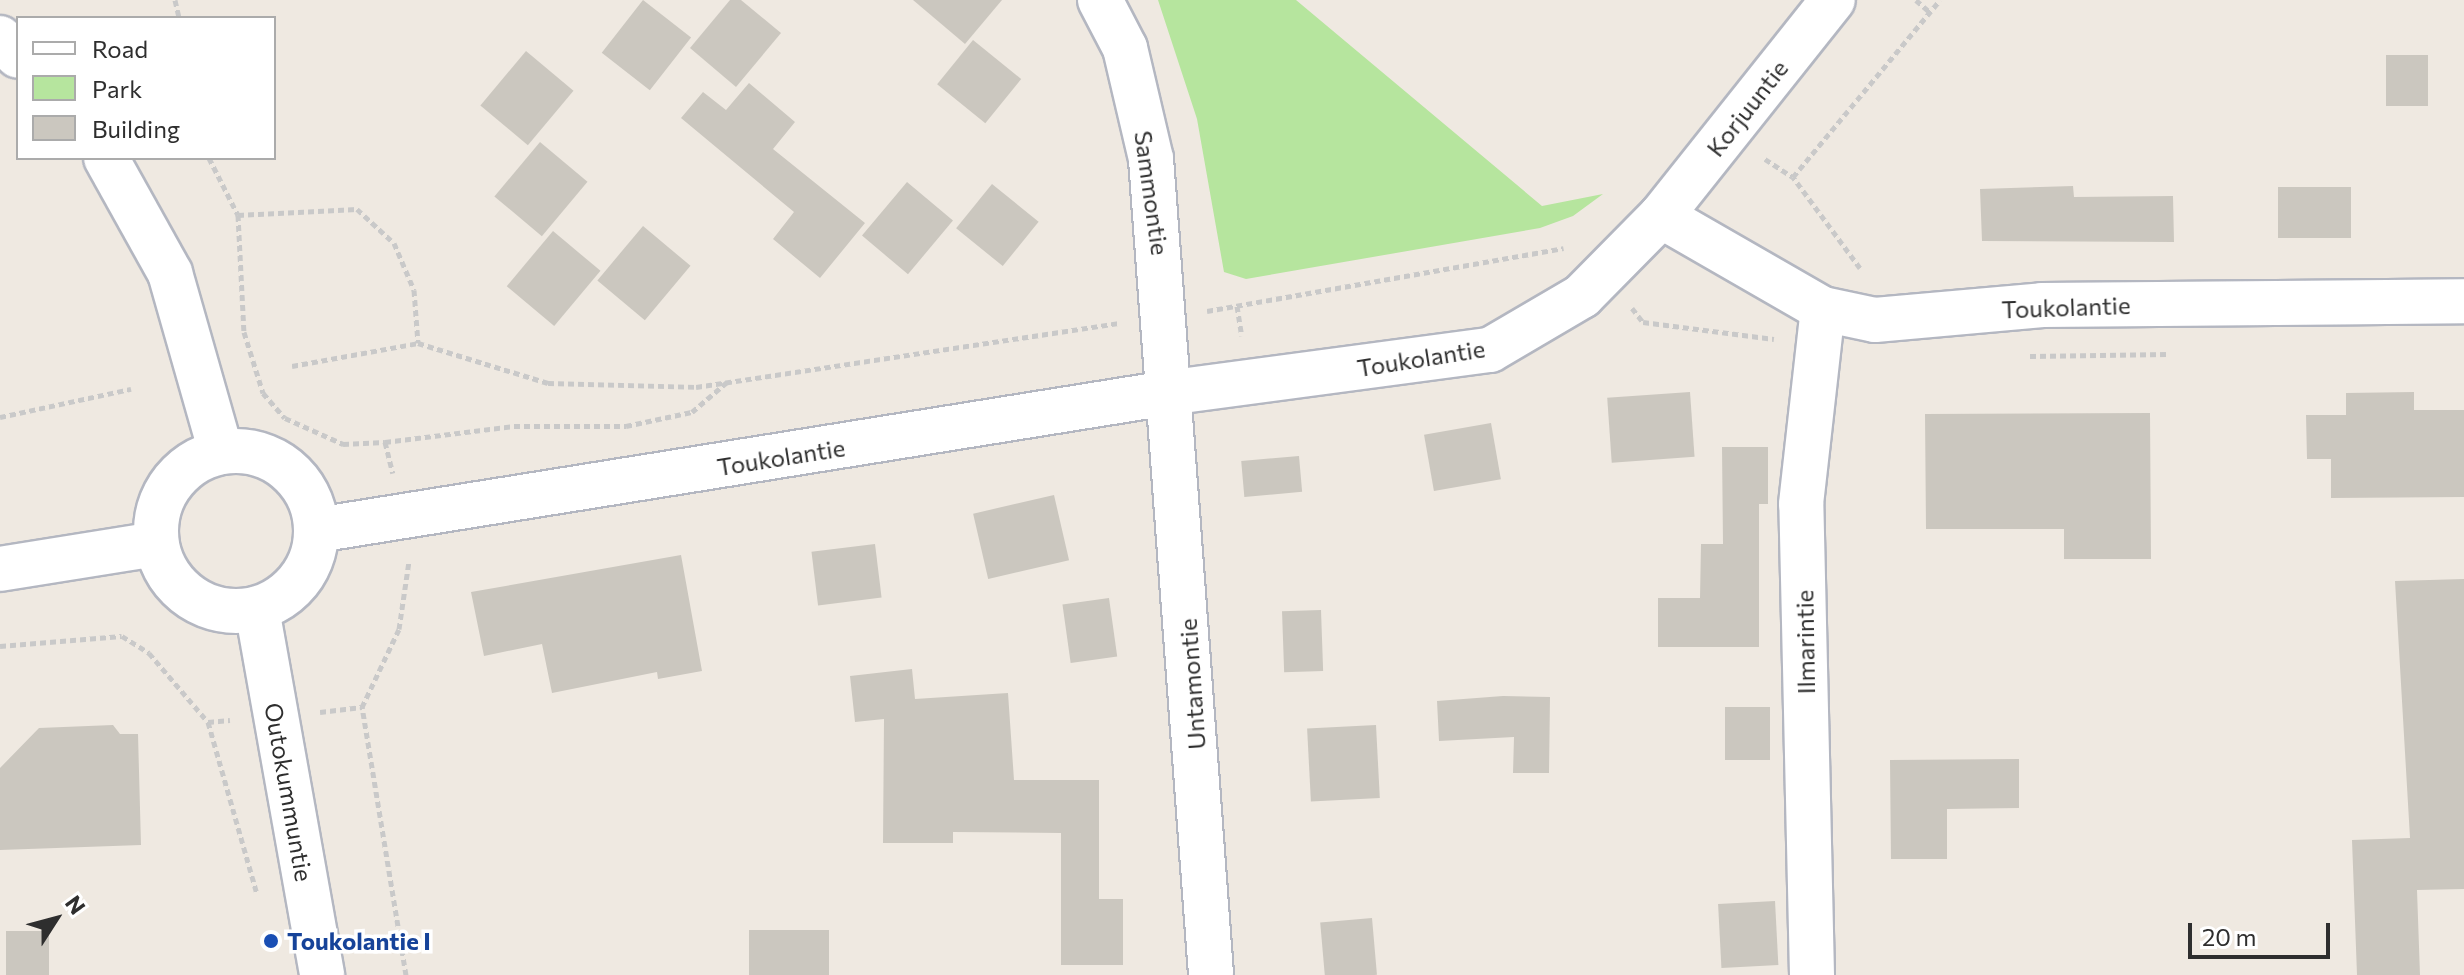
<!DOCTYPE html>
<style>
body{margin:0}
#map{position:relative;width:2464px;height:975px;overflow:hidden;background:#efe9e1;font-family:Commissioner,sans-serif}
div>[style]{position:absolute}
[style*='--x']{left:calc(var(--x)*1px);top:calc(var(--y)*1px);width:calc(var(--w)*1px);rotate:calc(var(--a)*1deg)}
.green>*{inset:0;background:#b6e59e}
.building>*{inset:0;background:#cbc7bf;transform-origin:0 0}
.path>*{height:5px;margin-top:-2.5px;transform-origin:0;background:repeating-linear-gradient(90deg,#c9c9c9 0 6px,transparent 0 10px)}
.roads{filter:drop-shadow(2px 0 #b4b7c1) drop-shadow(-2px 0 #b4b7c1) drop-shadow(0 2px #b4b7c1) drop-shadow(0 -2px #b4b7c1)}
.street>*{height:44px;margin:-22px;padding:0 22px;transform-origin:22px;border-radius:22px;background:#fff}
.secondary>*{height:44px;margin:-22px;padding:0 22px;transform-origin:22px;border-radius:22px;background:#fff}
.secondary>.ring{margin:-22px;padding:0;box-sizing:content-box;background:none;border:44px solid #fff;border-radius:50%}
.dots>*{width:22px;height:22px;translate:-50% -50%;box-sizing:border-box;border:4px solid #fff;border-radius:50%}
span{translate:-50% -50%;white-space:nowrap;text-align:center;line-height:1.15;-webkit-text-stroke:7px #fff;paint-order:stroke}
.street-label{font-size:24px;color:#2e2e2e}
.transit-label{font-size:24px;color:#164399;font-weight:700}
.left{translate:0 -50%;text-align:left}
.legend{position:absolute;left:16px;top:16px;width:260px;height:144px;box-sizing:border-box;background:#fff;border:2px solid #ababab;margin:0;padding:10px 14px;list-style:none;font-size:24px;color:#2e2e2e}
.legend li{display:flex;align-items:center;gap:16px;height:40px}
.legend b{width:40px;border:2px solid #ababab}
.north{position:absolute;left:16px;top:879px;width:80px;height:80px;-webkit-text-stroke:6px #fff;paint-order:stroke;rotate:54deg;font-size:22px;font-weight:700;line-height:32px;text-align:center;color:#2e2e2e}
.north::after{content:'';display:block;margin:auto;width:28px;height:36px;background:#2e2e2e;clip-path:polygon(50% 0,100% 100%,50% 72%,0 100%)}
.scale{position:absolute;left:2188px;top:923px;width:142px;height:36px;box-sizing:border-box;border:4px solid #2e2e2e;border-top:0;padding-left:10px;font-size:24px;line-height:28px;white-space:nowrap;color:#2e2e2e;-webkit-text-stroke:6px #fff;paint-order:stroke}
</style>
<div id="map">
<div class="green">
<div style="clip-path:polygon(1158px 0,1296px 0,1542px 206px,1603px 194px,1573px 216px,1540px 228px,1246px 279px,1224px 272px,1197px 119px)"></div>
</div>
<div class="building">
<div style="left:643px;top:0;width:61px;height:67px;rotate:38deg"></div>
<div style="clip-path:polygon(730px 0,741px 0,781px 33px,736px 87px,690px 48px)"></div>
<div style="clip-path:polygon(913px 0,1002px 0,965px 44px)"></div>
<div style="left:973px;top:40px;width:62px;height:57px;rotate:39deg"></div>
<div style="left:526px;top:51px;width:62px;height:71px;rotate:40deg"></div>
<div style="left:2386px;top:55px;width:42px;height:51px"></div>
<div style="clip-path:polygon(749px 83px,795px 122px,773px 149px,865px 223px,820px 278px,773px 239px,794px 212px,681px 118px,703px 92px,726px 110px)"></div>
<div style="left:540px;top:142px;width:62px;height:71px;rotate:40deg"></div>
<div style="left:907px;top:182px;width:60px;height:70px;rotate:40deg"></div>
<div style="left:992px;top:184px;width:60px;height:57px;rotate:39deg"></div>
<div style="clip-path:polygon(2073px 186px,2074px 197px,2173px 196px,2174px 242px,1982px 241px,1980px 189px)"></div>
<div style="left:2351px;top:187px;width:51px;height:73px;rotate:90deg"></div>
<div style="left:643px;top:226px;width:62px;height:71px;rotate:40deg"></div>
<div style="left:553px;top:231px;width:62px;height:72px;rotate:40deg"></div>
<div style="left:1690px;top:392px;width:65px;height:83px;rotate:86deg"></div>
<div style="clip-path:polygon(2414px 392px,2414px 410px,2464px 410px,2464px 497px,2331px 498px,2331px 459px,2307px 459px,2306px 415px,2346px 415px,2346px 393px)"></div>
<div style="clip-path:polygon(2150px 413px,2151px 559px,2064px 559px,2064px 529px,1926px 529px,1925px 414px)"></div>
<div style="left:1491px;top:423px;width:57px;height:68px;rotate:80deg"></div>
<div style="clip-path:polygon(1722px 447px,1768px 447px,1768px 504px,1759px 504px,1759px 647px,1658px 647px,1658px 598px,1700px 598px,1701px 544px,1723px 544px)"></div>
<div style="left:1299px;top:456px;width:36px;height:58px;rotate:85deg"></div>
<div style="left:1054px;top:495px;width:67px;height:83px;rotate:77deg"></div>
<div style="left:875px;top:544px;width:54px;height:64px;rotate:83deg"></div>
<div style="clip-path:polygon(681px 555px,702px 671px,658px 679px,657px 672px,552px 693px,542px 644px,484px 656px,471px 592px)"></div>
<div style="clip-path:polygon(2464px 579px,2464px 889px,2417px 890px,2420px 975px,2357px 975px,2352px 840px,2410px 838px,2395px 581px)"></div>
<div style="left:1109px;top:598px;width:59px;height:47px;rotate:82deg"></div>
<div style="left:1321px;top:610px;width:61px;height:39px;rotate:88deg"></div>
<div style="clip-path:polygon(912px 669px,915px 699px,1008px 693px,1014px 780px,1099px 780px,1099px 899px,1123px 899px,1123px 965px,1061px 965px,1061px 833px,953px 832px,953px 843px,883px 843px,884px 719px,855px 722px,850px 676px)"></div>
<div style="clip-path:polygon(1503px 696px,1550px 697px,1549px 773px,1513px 773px,1514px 737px,1439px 741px,1437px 701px)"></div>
<div style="left:1725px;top:707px;width:45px;height:53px"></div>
<div style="clip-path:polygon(113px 725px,120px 734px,138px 734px,141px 845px,0 850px,0 768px,39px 728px)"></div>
<div style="left:1376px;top:725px;width:73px;height:69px;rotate:87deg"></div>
<div style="clip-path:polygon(2019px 759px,2019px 808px,1947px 809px,1947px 859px,1891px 859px,1890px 760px)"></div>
<div style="left:1775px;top:901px;width:64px;height:57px;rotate:87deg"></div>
<div style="left:1372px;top:918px;width:57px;height:52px;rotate:85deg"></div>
<div style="left:829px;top:930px;width:45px;height:80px;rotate:90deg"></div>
<div style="left:6px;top:931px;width:43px;height:44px"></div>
</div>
<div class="path">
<div style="--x:175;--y:0;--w:18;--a:77"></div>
<div style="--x:1916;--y:0;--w:18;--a:41"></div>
<div style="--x:209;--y:158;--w:64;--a:63"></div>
<div style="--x:238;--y:215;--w:117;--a:87.1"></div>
<div style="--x:244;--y:332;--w:64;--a:72.7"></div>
<div style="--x:263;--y:393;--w:33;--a:49"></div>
<div style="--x:285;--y:418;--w:64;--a:24.1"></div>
<div style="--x:343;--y:444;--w:42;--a:-2.7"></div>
<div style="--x:385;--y:442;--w:32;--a:76"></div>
<div style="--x:1765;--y:159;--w:33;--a:33"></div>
<div style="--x:238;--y:215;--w:119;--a:-2.9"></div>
<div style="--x:357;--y:209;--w:50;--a:42.6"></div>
<div style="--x:394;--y:243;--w:51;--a:66.9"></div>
<div style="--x:414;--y:290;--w:53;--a:85.7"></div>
<div style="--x:1860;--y:268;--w:113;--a:-126.4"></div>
<div style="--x:1793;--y:177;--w:230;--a:-50.3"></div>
<div style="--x:1237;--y:306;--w:30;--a:81"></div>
<div style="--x:1632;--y:308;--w:18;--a:52"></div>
<div style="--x:1643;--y:322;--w:132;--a:7.4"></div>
<div style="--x:1207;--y:311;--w:362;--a:-10"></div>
<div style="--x:2030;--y:356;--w:138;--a:-0.8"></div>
<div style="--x:292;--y:366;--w:128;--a:-10.3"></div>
<div style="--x:418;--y:343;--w:136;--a:17.1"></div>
<div style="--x:548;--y:383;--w:148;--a:1.5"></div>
<div style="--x:696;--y:387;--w:427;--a:-8.6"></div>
<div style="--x:0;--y:417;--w:134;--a:-12.1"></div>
<div style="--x:385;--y:442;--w:130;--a:-7.1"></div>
<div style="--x:514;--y:426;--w:112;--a:0"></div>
<div style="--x:626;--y:426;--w:67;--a:-12"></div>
<div style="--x:692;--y:412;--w:46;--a:-40.6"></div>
<div style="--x:0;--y:646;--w:122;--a:-4.7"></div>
<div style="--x:122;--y:636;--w:32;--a:32"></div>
<div style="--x:149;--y:653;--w:91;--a:49.5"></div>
<div style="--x:208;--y:722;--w:22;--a:-5"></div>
<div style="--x:320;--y:712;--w:42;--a:-6.8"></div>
<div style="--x:208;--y:722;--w:179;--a:74.1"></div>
<div style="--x:406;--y:975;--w:272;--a:-99.3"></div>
<div style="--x:362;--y:707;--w:86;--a:-64.6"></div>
<div style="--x:399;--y:629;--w:69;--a:-81.6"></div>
</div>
<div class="roads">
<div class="street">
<div style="--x:1100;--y:0;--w:54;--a:62.5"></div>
<div style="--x:1125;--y:48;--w:114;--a:76.8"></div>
<div style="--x:1151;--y:159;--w:818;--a:85.79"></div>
<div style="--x:1661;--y:216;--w:276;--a:-51.5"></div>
<div style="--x:317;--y:530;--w:868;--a:-9.15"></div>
<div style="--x:1174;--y:392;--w:319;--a:-7.6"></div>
<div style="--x:1490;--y:350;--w:107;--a:-30.4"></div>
<div style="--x:1582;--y:296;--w:112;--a:-45.4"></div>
<div style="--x:1661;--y:216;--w:187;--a:29.9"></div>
<div style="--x:1823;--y:309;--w:53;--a:11.9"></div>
<div style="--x:1875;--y:320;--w:168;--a:-5.1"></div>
<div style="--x:2042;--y:305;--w:422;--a:-0.5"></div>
<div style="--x:0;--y:569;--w:158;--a:-9.1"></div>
<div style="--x:1812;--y:975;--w:471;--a:-91.3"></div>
<div style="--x:1801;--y:504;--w:196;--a:-83.6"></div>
</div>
<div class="secondary">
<div style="--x:0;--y:38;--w:25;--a:45"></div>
<div style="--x:106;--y:158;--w:132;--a:60.9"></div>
<div style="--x:170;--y:273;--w:186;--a:74.1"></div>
<div class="ring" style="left:156px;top:451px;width:116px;height:116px"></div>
<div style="--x:257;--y:609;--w:372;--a:79.9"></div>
</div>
</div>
<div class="dots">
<div style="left:271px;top:941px;background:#1a4fb4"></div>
</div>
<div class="street-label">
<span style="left:1747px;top:108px;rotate:-52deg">Korjuuntie</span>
<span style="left:1152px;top:193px;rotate:82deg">Sammontie</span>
<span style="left:2066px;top:307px;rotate:-2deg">Toukolantie</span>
<span style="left:1421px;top:358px;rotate:-9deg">Toukolantie</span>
<span style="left:781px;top:457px;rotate:-9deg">Toukolantie</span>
<span style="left:1805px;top:642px;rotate:-91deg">Ilmarintie</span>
<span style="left:1192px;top:684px;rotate:-94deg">Untamontie</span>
<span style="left:289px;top:792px;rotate:80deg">Outokummuntie</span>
</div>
<div class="transit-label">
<span class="left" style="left:287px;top:941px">Toukolantie I</span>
</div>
<ul class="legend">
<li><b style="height:10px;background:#fff"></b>Road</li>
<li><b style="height:22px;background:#b6e59e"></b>Park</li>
<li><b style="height:22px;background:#cbc7bf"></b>Building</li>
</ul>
<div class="north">N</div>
<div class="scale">20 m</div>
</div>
